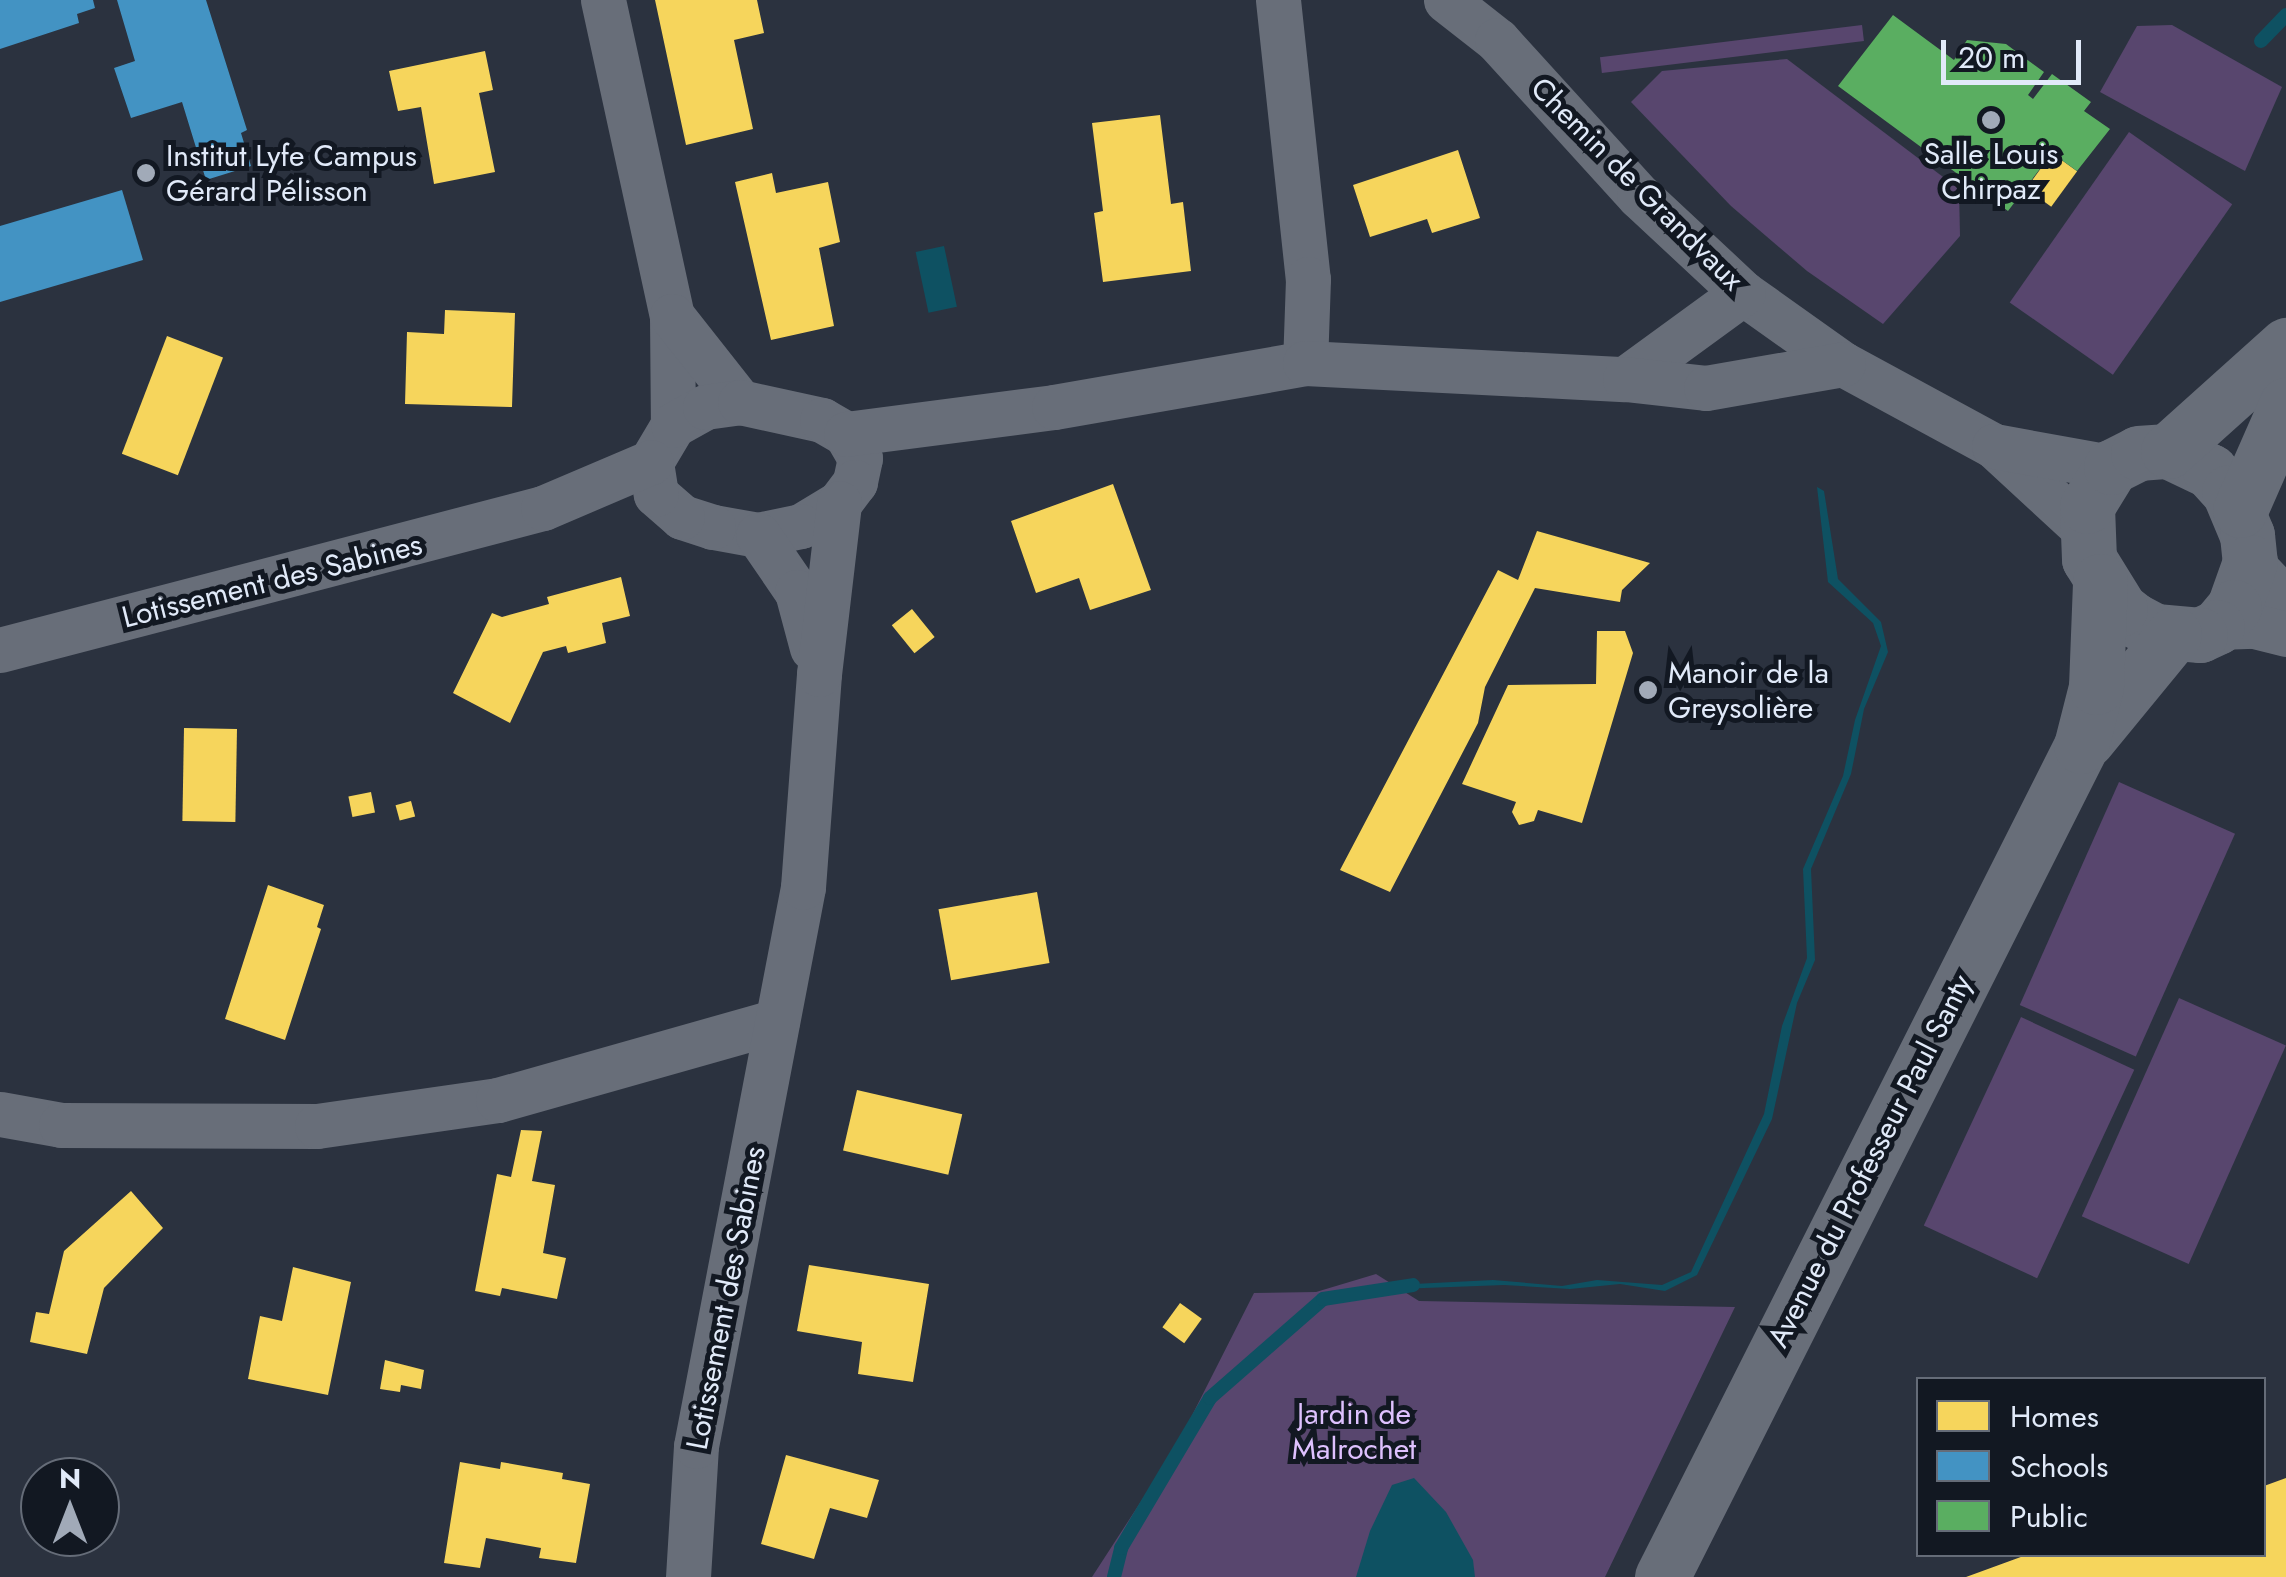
<!DOCTYPE html>
<meta charset="utf-8">
<style>
body{margin:0}
#map{position:relative;width:2286px;height:1577px;overflow:hidden;background:#2b323f;font-family:Jost,sans-serif}
div>[style]{position:absolute}
[style*='--x']{left:calc(var(--x)*1px);top:calc(var(--y)*1px);width:calc(var(--w)*1px);rotate:calc(var(--a)*1deg)}
.green>*{inset:0;background:#58466e;transform-origin:0 0}
.water>*{inset:0;background:#0e5162;transform-origin:0 0}
.homes>*{inset:0;background:#f6d55c;transform-origin:0 0}
.schools>*{inset:0;background:#4393c3}
.public>*{inset:0;background:#5aae61}
.stream>*{height:14px;margin:-7px;padding:0 7px;transform-origin:7px;border-radius:7px;background:#0e5162}
.minor>*{height:45px;margin:-22.5px;padding:0 22.5px;transform-origin:22.5px;border-radius:22.5px;background:#686e79}
.secondary>*{height:55px;margin:-27.5px;padding:0 27.5px;transform-origin:27.5px;border-radius:27.5px;background:#686e79}
.dots>*{width:28px;height:28px;translate:-50% -50%;box-sizing:border-box;border:5px solid #121822;border-radius:50%}
span{translate:-50% -50%;white-space:nowrap;text-align:center;line-height:1.15;-webkit-text-stroke:10px #121822;paint-order:stroke}
.poi-label{font-size:30px;color:#e1eaf9}
.left{translate:0 -50%;text-align:left}
.street-label{font-size:30px;color:#e1eaf9}
.park-label{font-size:30px;color:#dec1fe}
.legend{position:absolute;left:1916px;top:1377px;width:350px;height:180px;box-sizing:border-box;background:#121822;border:2px solid #656c78;margin:0;padding:12px 18px;list-style:none;font-size:30px;color:#e1eaf9}
.legend li{display:flex;align-items:center;gap:20px;height:50px}
.legend b{width:50px;border:2px solid #656c78}
.north{position:absolute;left:20px;top:1457px;width:100px;height:100px;box-sizing:border-box;background:#121822;border:2px solid #656c78;border-radius:50%;rotate:0deg;font-size:28px;font-weight:700;line-height:40px;text-align:center;color:#e1eaf9}
.north::after{content:'';display:block;margin:auto;width:35px;height:45px;background:#a1aab8;clip-path:polygon(50% 0,100% 100%,50% 72%,0 100%)}
.scale{position:absolute;left:1941px;top:40px;width:140px;height:45px;box-sizing:border-box;border:5px solid #e1eaf9;border-top:0;padding-left:12px;font-size:30px;line-height:35px;white-space:nowrap;color:#e1eaf9;-webkit-text-stroke:8px #121822;paint-order:stroke}
</style>
<div id="map">
<div class="green">
<div style="left:1862px;top:25px;width:16px;height:264px;rotate:83deg"></div>
<div style="clip-path:polygon(2172px 25px,2282px 87px,2245px 171px,2100px 92px,2137px 26px)"></div>
<div style="clip-path:polygon(1787px 59px,1959px 189px,1960px 236px,1883px 324px,1807px 271px,1731px 206px,1631px 102px,1662px 71px)"></div>
<div style="left:2129px;top:132px;width:126px;height:208px;rotate:35deg"></div>
<div style="left:2119px;top:782px;width:127px;height:244px;rotate:24deg"></div>
<div style="left:2179px;top:998px;width:117px;height:239px;rotate:24deg"></div>
<div style="left:2021px;top:1017px;width:125px;height:230px;rotate:25deg"></div>
<div style="clip-path:polygon(1376px 1274px,1419px 1301px,1735px 1307px,1605px 1577px,1092px 1577px,1175px 1449px,1254px 1293px,1316px 1292px)"></div>
</div>
<div class="water">
<div style="left:944px;top:246px;width:62px;height:29px;rotate:78deg"></div>
<div style="clip-path:polygon(1817px 487px,1824px 491px,1838px 579px,1881px 622px,1888px 652px,1864px 709px,1851px 774px,1811px 869px,1815px 960px,1797px 1003px,1772px 1119px,1697px 1275px,1665px 1291px,1620px 1284px,1570px 1289px,1504px 1285px,1398px 1289px,1394px 1285px,1493px 1280px,1562px 1286px,1597px 1280px,1662px 1285px,1691px 1272px,1764px 1114px,1782px 1026px,1807px 958px,1803px 869px,1843px 776px,1855px 720px,1881px 646px,1873px 623px,1828px 582px)"></div>
<div style="clip-path:polygon(1414px 1478px,1446px 1512px,1473px 1560px,1475px 1577px,1356px 1577px,1370px 1531px,1392px 1485px)"></div>
</div>
<div class="homes">
<div style="clip-path:polygon(655px 0,757px 0,764px 33px,734px 40px,753px 129px,686px 145px)"></div>
<div style="clip-path:polygon(485px 51px,493px 90px,479px 93px,495px 172px,434px 184px,421px 107px,398px 111px,389px 71px)"></div>
<div style="clip-path:polygon(1160px 115px,1171px 204px,1183px 202px,1191px 271px,1103px 282px,1094px 213px,1103px 211px,1092px 123px)"></div>
<div style="clip-path:polygon(1458px 150px,1480px 218px,1432px 233px,1427px 219px,1370px 237px,1353px 185px)"></div>
<div style="left:2052px;top:153px;width:31px;height:44px;rotate:36deg"></div>
<div style="clip-path:polygon(772px 173px,776px 193px,828px 182px,840px 242px,819px 248px,834px 326px,771px 340px,735px 182px)"></div>
<div style="clip-path:polygon(445px 310px,515px 313px,512px 407px,405px 404px,407px 332px,444px 334px)"></div>
<div style="left:167px;top:336px;width:60px;height:126px;rotate:21deg"></div>
<div style="clip-path:polygon(1113px 484px,1151px 590px,1090px 610px,1079px 578px,1036px 593px,1011px 521px)"></div>
<div style="clip-path:polygon(1537px 531px,1650px 563px,1622px 590px,1620px 602px,1535px 588px,1485px 687px,1478px 723px,1390px 892px,1340px 870px,1498px 570px,1518px 580px)"></div>
<div style="clip-path:polygon(621px 577px,630px 616px,602px 623px,606px 643px,568px 653px,566px 646px,543px 652px,510px 723px,453px 693px,492px 613px,502px 617px,549px 604px,547px 597px)"></div>
<div style="left:912px;top:609px;width:36px;height:26px;rotate:51deg"></div>
<div style="clip-path:polygon(1597px 631px,1625px 631px,1633px 653px,1582px 823px,1538px 810px,1534px 821px,1519px 825px,1512px 812px,1516px 802px,1462px 784px,1508px 685px,1596px 684px)"></div>
<div style="left:184px;top:728px;width:53px;height:93px;rotate:1deg"></div>
<div style="left:371px;top:792px;width:21px;height:23px;rotate:79deg"></div>
<div style="left:411px;top:801px;width:16px;height:16px;rotate:75deg"></div>
<div style="clip-path:polygon(268px 885px,324px 905px,317px 927px,321px 929px,285px 1040px,225px 1019px)"></div>
<div style="left:1037px;top:892px;width:72px;height:100px;rotate:80deg"></div>
<div style="left:857px;top:1090px;width:108px;height:62px;rotate:13deg"></div>
<div style="clip-path:polygon(521px 1130px,542px 1131px,532px 1181px,555px 1185px,543px 1253px,566px 1258px,557px 1299px,502px 1288px,500px 1296px,475px 1291px,497px 1174px,511px 1177px)"></div>
<div style="clip-path:polygon(131px 1191px,163px 1228px,104px 1288px,87px 1354px,30px 1342px,36px 1312px,49px 1314px,64px 1251px)"></div>
<div style="clip-path:polygon(809px 1265px,929px 1284px,913px 1382px,858px 1374px,862px 1342px,797px 1331px)"></div>
<div style="clip-path:polygon(293px 1267px,351px 1282px,328px 1395px,248px 1379px,260px 1316px,282px 1321px)"></div>
<div style="left:1180px;top:1303px;width:27px;height:30px;rotate:36deg"></div>
<div style="clip-path:polygon(385px 1360px,424px 1370px,421px 1389px,401px 1385px,400px 1392px,380px 1389px)"></div>
<div style="clip-path:polygon(786px 1455px,879px 1480px,867px 1518px,830px 1508px,814px 1559px,761px 1544px)"></div>
<div style="clip-path:polygon(460px 1462px,500px 1469px,501px 1462px,563px 1473px,562px 1479px,590px 1484px,576px 1563px,539px 1558px,541px 1548px,486px 1538px,480px 1568px,444px 1563px)"></div>
<div style="clip-path:polygon(2286px 1478px,2286px 1577px,1966px 1577px,2029px 1554px,2264px 1554px,2264px 1486px)"></div>
</div>
<div class="schools">
<div style="clip-path:polygon(0 0,93px 0,95px 8px,77px 14px,79px 23px,0 49px)"></div>
<div style="clip-path:polygon(117px 0,206px 0,247px 130px,241px 133px,251px 166px,206px 180px,182px 102px,131px 118px,114px 68px,135px 61px)"></div>
<div style="clip-path:polygon(122px 190px,143px 260px,0 302px,0 226px)"></div>
</div>
<div class="public">
<div style="clip-path:polygon(1893px 15px,1954px 60px,1967px 40px,2006px 44px,2044px 72px,2028px 95px,2033px 99px,2052px 74px,2091px 102px,2084px 111px,2110px 129px,2077px 171px,2052px 153px,2008px 211px,1838px 86px)"></div>
</div>
<div class="stream">
<div style="--x:2261;--y:41;--w:36;--a:-46"></div>
<div style="--x:1114;--y:1577;--w:30;--a:-76"></div>
<div style="--x:1121;--y:1548;--w:174;--a:-59.3"></div>
<div style="--x:1210;--y:1398;--w:150;--a:-41.2"></div>
<div style="--x:1323;--y:1299;--w:91;--a:-8.8"></div>
</div>
<div class="minor">
<div style="--x:603;--y:0;--w:323;--a:77.7"></div>
<div style="--x:672;--y:316;--w:109;--a:89.5"></div>
<div style="--x:1278;--y:0;--w:281;--a:83.9"></div>
<div style="--x:1308;--y:279;--w:84;--a:92"></div>
<div style="--x:1446;--y:0;--w:65;--a:38.1"></div>
<div style="--x:1497;--y:40;--w:211;--a:47.7"></div>
<div style="--x:1639;--y:196;--w:142;--a:43"></div>
<div style="--x:1743;--y:293;--w:123;--a:35.4"></div>
<div style="--x:1843;--y:364;--w:172;--a:28.5"></div>
<div style="--x:1994;--y:446;--w:125;--a:42.7"></div>
<div style="--x:672;--y:316;--w:110;--a:51.7"></div>
<div style="--x:1625;--y:379;--w:146;--a:-36.1"></div>
<div style="--x:846;--y:434;--w:28;--a:60"></div>
<div style="--x:860;--y:458;--w:25;--a:102"></div>
<div style="--x:855;--y:482;--w:26;--a:127"></div>
<div style="--x:839;--y:503;--w:44;--a:148.8"></div>
<div style="--x:801;--y:526;--w:44;--a:168.2"></div>
<div style="--x:758;--y:535;--w:46;--a:-169.9"></div>
<div style="--x:713;--y:527;--w:33;--a:-162"></div>
<div style="--x:682;--y:517;--w:35;--a:-139"></div>
<div style="--x:656;--y:494;--w:32;--a:-99"></div>
<div style="--x:651;--y:462;--w:43;--a:-59.3"></div>
<div style="--x:673;--y:425;--w:37;--a:-29"></div>
<div style="--x:705;--y:407;--w:35;--a:-8"></div>
<div style="--x:740;--y:402;--w:84;--a:12.4"></div>
<div style="--x:822;--y:420;--w:28;--a:30"></div>
<div style="--x:846;--y:434;--w:210;--a:-7.4"></div>
<div style="--x:1054;--y:407;--w:255;--a:-9.9"></div>
<div style="--x:1305;--y:363;--w:320;--a:2.9"></div>
<div style="--x:1625;--y:379;--w:81;--a:6.3"></div>
<div style="--x:1706;--y:388;--w:139;--a:-9.9"></div>
<div style="--x:1994;--y:446;--w:119;--a:10.2"></div>
<div style="--x:758;--y:535;--w:69;--a:55.6"></div>
<div style="--x:797;--y:592;--w:58;--a:75"></div>
<div style="--x:2250;--y:562;--w:52;--a:46.5"></div>
<div style="--x:2217;--y:627;--w:37;--a:-2"></div>
<div style="--x:2254;--y:626;--w:33;--a:14"></div>
<div style="--x:0;--y:650;--w:561;--a:-14.66"></div>
<div style="--x:543;--y:508;--w:117;--a:-23.1"></div>
<div style="--x:0;--y:1114;--w:62;--a:10.2"></div>
<div style="--x:61;--y:1125;--w:256;--a:0.2"></div>
<div style="--x:317;--y:1126;--w:183;--a:-8.2"></div>
<div style="--x:498;--y:1100;--w:290;--a:-15.8"></div>
<div style="--x:688;--y:1577;--w:131;--a:-86.5"></div>
<div style="--x:696;--y:1446;--w:569;--a:-79.16"></div>
<div style="--x:803;--y:887;--w:214;--a:-85.7"></div>
<div style="--x:819;--y:674;--w:172;--a:-83.3"></div>
</div>
<div class="secondary">
<div style="--x:2168;--y:451;--w:47;--a:25.5"></div>
<div style="--x:2210;--y:471;--w:28;--a:48"></div>
<div style="--x:2229;--y:492;--w:47;--a:67.3"></div>
<div style="--x:2247;--y:535;--w:27;--a:84"></div>
<div style="--x:2250;--y:562;--w:48;--a:109.6"></div>
<div style="--x:2234;--y:607;--w:26;--a:130"></div>
<div style="--x:2217;--y:627;--w:19;--a:155"></div>
<div style="--x:2200;--y:635;--w:45;--a:-174.9"></div>
<div style="--x:2155;--y:631;--w:24;--a:-152"></div>
<div style="--x:2134;--y:620;--w:18;--a:-142"></div>
<div style="--x:2120;--y:609;--w:59;--a:-121.8"></div>
<div style="--x:2089;--y:559;--w:53;--a:-92.2"></div>
<div style="--x:2087;--y:506;--w:46;--a:-58.4"></div>
<div style="--x:2111;--y:467;--w:30;--a:-27"></div>
<div style="--x:2138;--y:453;--w:30;--a:-4"></div>
<div style="--x:2168;--y:451;--w:159;--a:-41.9"></div>
<div style="--x:2240;--y:510;--w:115;--a:-66.3"></div>
<div style="--x:2087;--y:740;--w:137;--a:-50.6"></div>
<div style="--x:1662;--y:1577;--w:931;--a:-63.24"></div>
<div style="--x:2081;--y:746;--w:61;--a:-75.7"></div>
<div style="--x:2096;--y:687;--w:106;--a:-87.8"></div>
</div>
<div class="dots">
<div style="left:1991px;top:120px;background:#a1aab8"></div>
<div style="left:146px;top:173px;background:#a1aab8"></div>
<div style="left:1648px;top:690px;background:#a1aab8"></div>
</div>
<div class="poi-label">
<span style="left:1991px;top:171px">Salle Louis<br>Chirpaz</span>
<span class="left" style="left:166px;top:173px">Institut Lyfe Campus<br>Gérard Pélisson</span>
<span class="left" style="left:1668px;top:690px">Manoir de la<br>Greysolière</span>
</div>
<div class="street-label">
<span style="left:1637px;top:184px;rotate:45deg">Chemin de Grandvaux</span>
<span style="left:272px;top:581px;rotate:-14deg">Lotissement des Sabines</span>
<span style="left:1870px;top:1161px;rotate:-63deg">Avenue du Professeur Paul Santy</span>
<span style="left:726px;top:1298px;rotate:-79deg">Lotissement des Sabines</span>
</div>
<div class="park-label">
<span style="left:1354px;top:1431px">Jardin de<br>Malrochet</span>
</div>
<ul class="legend">
<li><b style="height:28px;background:#f6d55c"></b>Homes</li>
<li><b style="height:28px;background:#4393c3"></b>Schools</li>
<li><b style="height:28px;background:#5aae61"></b>Public</li>
</ul>
<div class="north">N</div>
<div class="scale">20 m</div>
</div>
